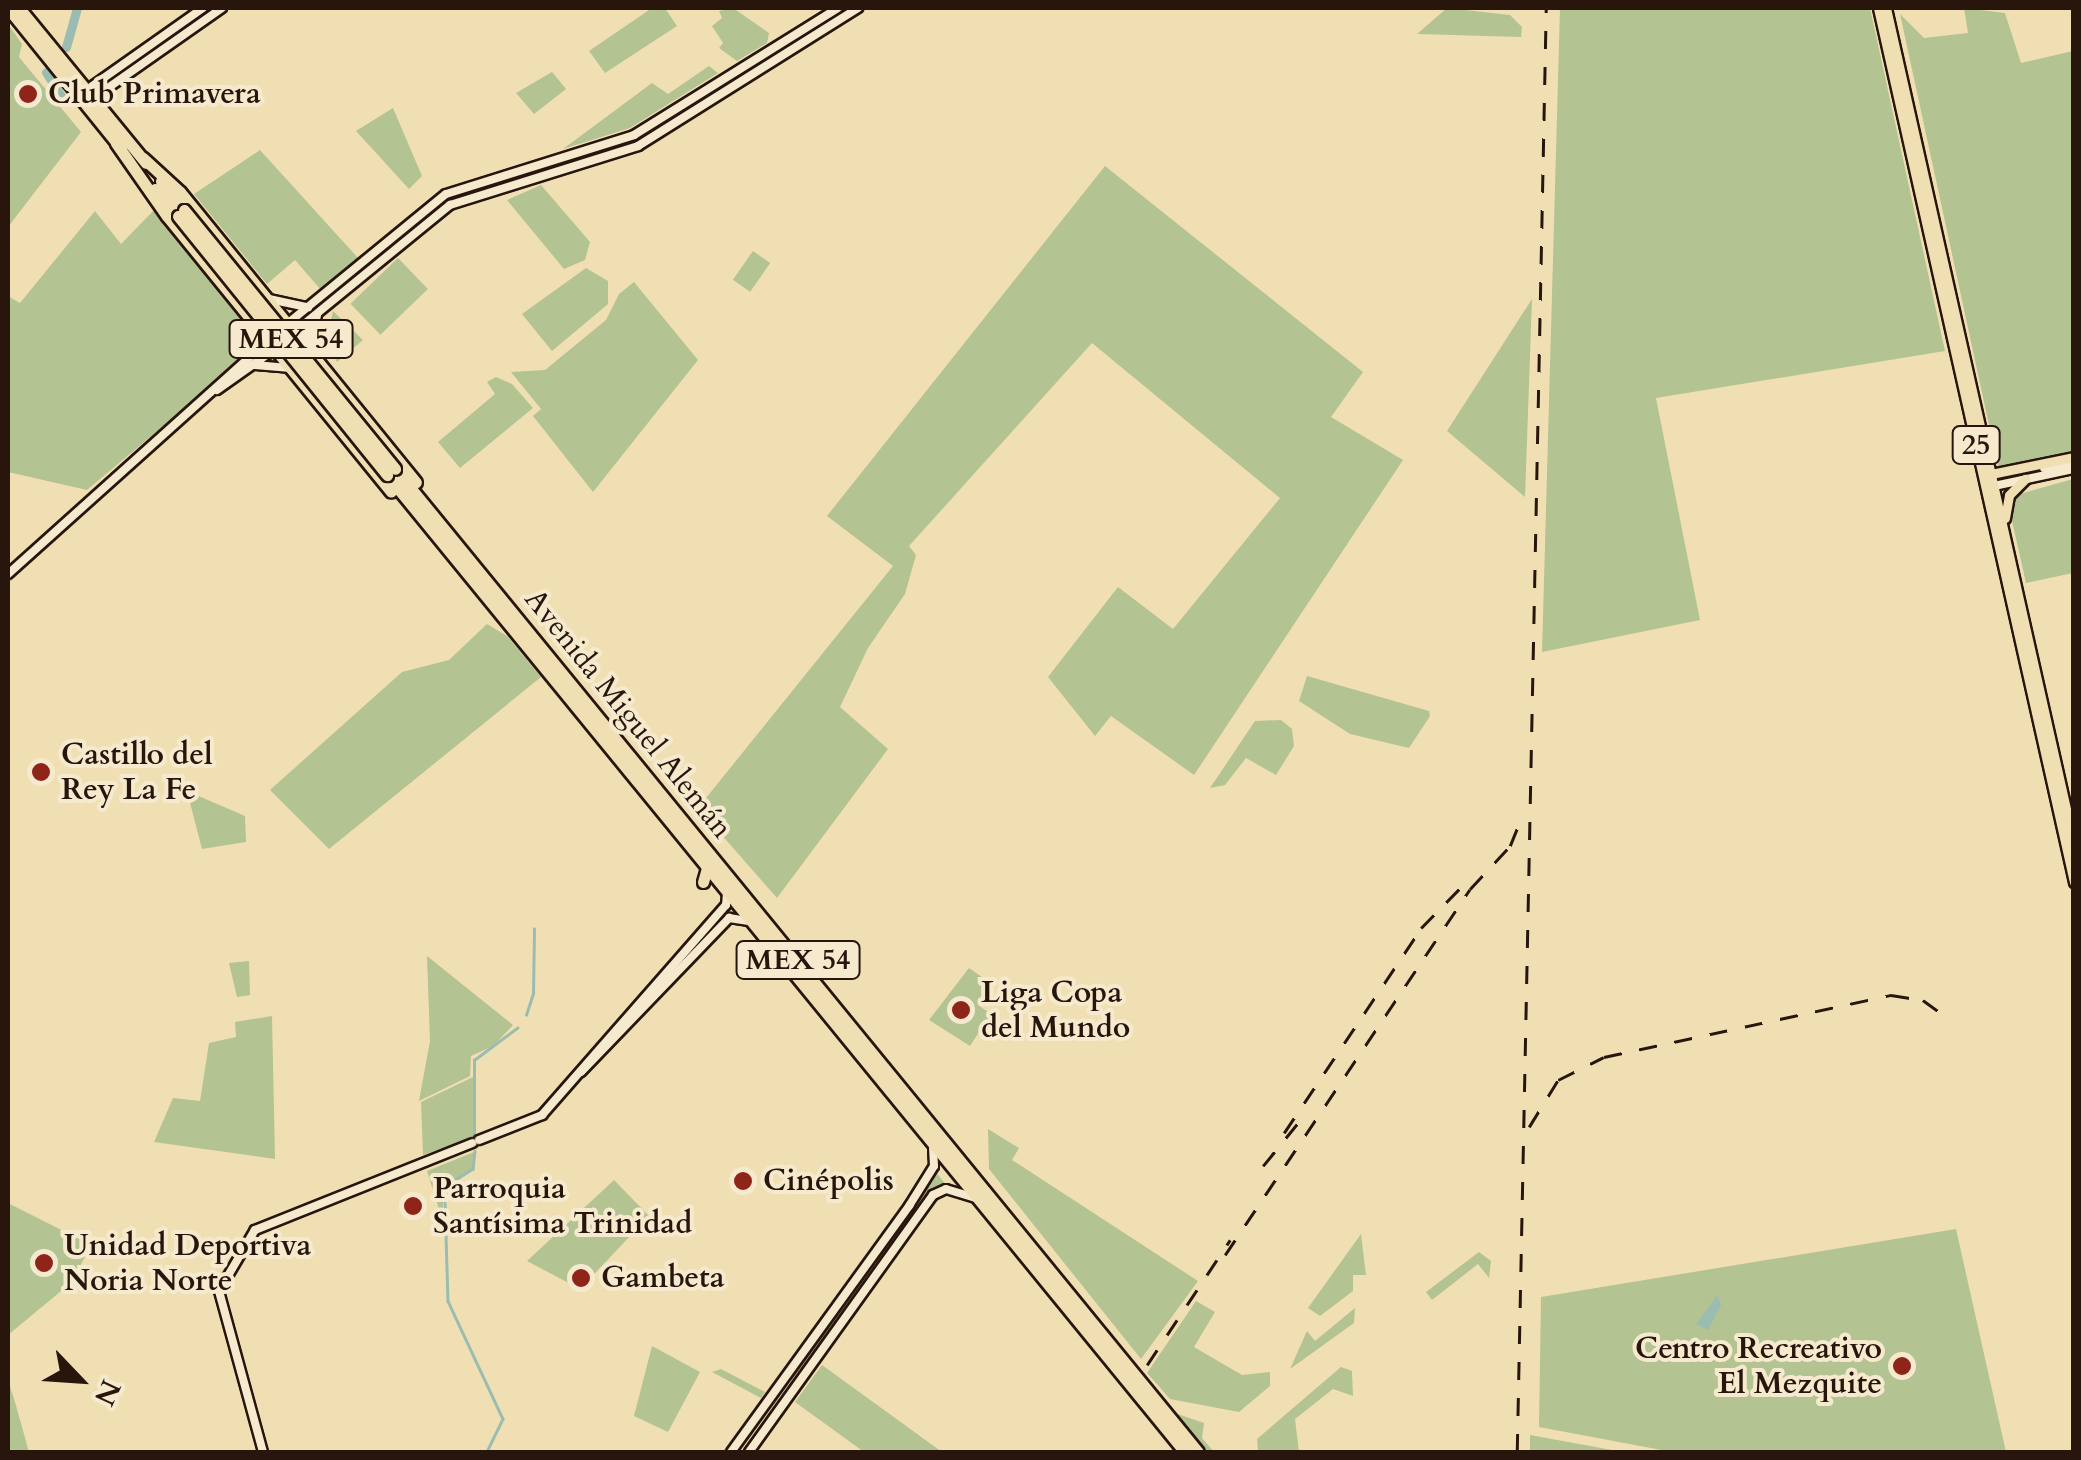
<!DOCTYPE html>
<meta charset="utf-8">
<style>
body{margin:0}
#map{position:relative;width:2081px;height:1460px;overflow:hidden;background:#f1dfb4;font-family:Cardo,serif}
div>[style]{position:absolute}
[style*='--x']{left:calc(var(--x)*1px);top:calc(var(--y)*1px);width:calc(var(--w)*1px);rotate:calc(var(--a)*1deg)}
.green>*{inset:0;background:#b3c392;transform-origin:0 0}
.water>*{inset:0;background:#9bbcb0}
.stream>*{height:2.5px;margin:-1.25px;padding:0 1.25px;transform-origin:1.25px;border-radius:1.25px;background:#9bbcb0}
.river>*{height:9px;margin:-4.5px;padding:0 4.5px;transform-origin:4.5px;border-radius:4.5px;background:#9bbcb0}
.roads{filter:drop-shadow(2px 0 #28160d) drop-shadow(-2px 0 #28160d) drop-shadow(0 2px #28160d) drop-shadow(0 -2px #28160d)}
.secondary>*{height:8px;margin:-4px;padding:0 4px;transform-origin:4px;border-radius:4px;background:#f6eace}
.primary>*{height:9px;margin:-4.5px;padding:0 4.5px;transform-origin:4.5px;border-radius:4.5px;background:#f1dfb4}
.highway>*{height:11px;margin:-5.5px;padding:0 5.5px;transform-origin:5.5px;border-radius:5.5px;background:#f1dfb4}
.rail>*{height:2.5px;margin-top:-1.25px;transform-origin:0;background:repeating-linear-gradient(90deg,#28160d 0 18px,transparent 0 36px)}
.bridges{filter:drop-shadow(2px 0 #28160d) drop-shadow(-2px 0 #28160d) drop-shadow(0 2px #28160d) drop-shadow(0 -2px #28160d)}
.highway-bridge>*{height:11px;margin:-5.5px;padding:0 5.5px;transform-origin:5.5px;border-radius:5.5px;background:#f1dfb4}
.dots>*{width:28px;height:28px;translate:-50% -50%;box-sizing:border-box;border:5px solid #f6eace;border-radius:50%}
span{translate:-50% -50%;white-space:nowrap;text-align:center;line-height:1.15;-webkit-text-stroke:8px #f6eace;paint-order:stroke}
.shield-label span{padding:2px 8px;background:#f6eace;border:2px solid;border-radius:8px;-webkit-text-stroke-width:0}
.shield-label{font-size:28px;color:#28160d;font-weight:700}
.poi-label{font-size:30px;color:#28160d;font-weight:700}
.left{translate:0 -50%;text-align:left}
.right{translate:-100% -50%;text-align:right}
.street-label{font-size:30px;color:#28160d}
.frame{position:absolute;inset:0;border:10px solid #28160d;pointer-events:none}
.north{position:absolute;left:30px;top:1330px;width:100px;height:100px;-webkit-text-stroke:8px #f6eace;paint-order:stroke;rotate:115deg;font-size:28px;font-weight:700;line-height:40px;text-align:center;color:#28160d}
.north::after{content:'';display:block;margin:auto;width:35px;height:45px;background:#28160d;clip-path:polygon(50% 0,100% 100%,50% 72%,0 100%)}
</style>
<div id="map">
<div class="green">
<div style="clip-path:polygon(652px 8px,665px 8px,677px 26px,605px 73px,589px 51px)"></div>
<div style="clip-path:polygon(733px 8px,769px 33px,767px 43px,737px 61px,719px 48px,723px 43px,712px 26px,722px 18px,719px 11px)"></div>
<div style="clip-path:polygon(1447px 8px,1510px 15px,1522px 27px,1521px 37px,1417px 34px)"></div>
<div style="clip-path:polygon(1560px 8px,1870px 8px,1945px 351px,1656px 398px,1700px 620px,1542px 652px)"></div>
<div style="clip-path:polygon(1964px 8px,2005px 13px,2021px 63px,2073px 51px,2073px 453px,1999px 471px,1900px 14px,1924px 38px,1968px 33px)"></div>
<div style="clip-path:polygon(8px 24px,22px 44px,19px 57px,81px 132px,8px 227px)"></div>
<div style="clip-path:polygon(709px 66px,718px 73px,630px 128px,563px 149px,652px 83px,668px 94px)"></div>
<div style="clip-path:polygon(552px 72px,566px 89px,534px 114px,516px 93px)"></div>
<div style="clip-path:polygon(393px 108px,422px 176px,409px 189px,356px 131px)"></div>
<div style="clip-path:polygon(260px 150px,358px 258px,321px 290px,295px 260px,267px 284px,194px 194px)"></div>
<div style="clip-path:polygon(1105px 166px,1363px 372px,1331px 417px,1403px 460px,1194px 775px,1111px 716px,1095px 736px,1048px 677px,1118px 587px,1173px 629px,1280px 498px,1092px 343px,909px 546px,916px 555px,905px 594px,868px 648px,840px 707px,888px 749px,777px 898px,698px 808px,893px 566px,827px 516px)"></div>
<div style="clip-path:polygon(541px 185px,590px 242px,585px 260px,564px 269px,507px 200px)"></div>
<div style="clip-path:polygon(155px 209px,245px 315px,247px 347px,238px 363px,87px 490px,8px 472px,8px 296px,20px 303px,95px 211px,121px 244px)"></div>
<div style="left:753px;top:251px;width:21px;height:35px;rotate:35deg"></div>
<div style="left:398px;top:258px;width:43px;height:66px;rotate:46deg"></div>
<div style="clip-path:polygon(586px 268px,608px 281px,608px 304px,552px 351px,522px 314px)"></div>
<div style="clip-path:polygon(634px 282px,698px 360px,593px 492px,533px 416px,541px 409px,511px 372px,545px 370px,606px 320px,619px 294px)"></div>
<div style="clip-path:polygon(1532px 299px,1525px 497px,1447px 431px)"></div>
<div style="clip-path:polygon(333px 311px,363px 340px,337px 362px,326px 342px)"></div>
<div style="clip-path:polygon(496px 377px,512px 384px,533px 408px,460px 468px,438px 442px,495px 394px,487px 382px)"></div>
<div style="clip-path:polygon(2073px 479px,2073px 573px,2026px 583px,2010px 512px,2016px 495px)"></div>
<div style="clip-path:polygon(487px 624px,507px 636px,541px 677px,329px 849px,270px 790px,402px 672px,449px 660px)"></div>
<div style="clip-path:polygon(1307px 676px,1429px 711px,1430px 716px,1409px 748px,1350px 734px,1299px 701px)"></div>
<div style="clip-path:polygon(1281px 720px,1292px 729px,1294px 746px,1276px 775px,1246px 758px,1225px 785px,1210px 788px,1255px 721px)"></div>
<div style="clip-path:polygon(187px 791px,245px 816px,246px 842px,202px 849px)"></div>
<div style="clip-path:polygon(427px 956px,513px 1025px,493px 1046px,471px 1056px,470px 1076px,419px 1101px,430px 1041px)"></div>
<div style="clip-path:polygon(249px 961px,250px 995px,237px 997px,229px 963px)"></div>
<div style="clip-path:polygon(969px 968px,992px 984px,978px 1005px,991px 1014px,970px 1046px,929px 1020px)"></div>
<div style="clip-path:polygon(272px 1016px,275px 1159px,154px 1142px,173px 1098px,200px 1101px,209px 1043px,236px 1037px,235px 1022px)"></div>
<div style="clip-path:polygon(473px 1077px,476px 1137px,423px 1155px,421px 1102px)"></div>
<div style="clip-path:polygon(988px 1129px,1019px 1148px,1012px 1160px,1198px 1281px,1141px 1359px,989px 1169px)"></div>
<div style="clip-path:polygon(474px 1152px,472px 1169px,444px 1191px,442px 1219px,427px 1171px)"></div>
<div style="clip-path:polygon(935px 1171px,947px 1186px,926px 1194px,883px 1255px)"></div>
<div style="clip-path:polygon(614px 1180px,649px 1216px,580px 1289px,527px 1261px)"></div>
<div style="clip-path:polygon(8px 1203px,91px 1245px,72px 1282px,8px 1335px)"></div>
<div style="clip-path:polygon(1956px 1229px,2006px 1452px,1672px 1452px,1539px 1427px,1541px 1297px)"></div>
<div style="clip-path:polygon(1361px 1234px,1366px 1275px,1353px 1275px,1353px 1291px,1320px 1316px,1308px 1308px)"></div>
<div style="clip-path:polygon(1479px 1252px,1491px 1261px,1489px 1278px,1478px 1264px,1432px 1300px,1426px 1292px)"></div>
<div style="clip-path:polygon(868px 1271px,850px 1301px,789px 1384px,811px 1348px)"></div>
<div style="clip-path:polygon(1196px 1301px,1215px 1312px,1194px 1347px,1242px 1375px,1270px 1372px,1270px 1386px,1239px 1412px,1170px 1399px,1147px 1373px)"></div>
<div style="clip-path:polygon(1355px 1308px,1354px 1323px,1290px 1369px,1307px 1331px,1315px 1341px)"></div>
<div style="clip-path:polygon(652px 1346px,700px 1372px,668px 1432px,634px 1416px)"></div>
<div style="clip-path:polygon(822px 1365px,942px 1452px,864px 1452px,795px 1402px)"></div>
<div style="clip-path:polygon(1341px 1367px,1352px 1371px,1353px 1396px,1333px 1389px,1295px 1419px,1299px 1452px,1258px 1452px,1257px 1439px)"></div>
<div style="clip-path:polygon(721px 1369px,765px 1392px,761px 1398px,712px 1372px)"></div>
<div style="clip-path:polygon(9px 1383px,15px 1402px,29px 1452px,8px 1452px)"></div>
<div style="clip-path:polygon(1169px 1411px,1204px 1423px,1202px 1438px,1214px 1452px,1204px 1452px)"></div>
<div style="clip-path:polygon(1530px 1435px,1623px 1452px,1530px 1452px)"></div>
</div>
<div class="water">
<div style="clip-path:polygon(1717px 1295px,1721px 1305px,1708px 1330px,1696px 1324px)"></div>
</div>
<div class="stream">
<div style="--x:526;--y:1015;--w:22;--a:-72"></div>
<div style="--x:533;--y:994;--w:65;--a:-89.1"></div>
<div style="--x:474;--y:1135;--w:75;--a:-90"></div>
<div style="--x:474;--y:1060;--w:54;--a:-36.7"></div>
<div style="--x:475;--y:1151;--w:18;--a:96"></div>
<div style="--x:473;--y:1169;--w:19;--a:148"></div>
<div style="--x:457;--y:1179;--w:25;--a:119"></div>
<div style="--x:445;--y:1201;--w:100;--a:88.3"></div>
<div style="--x:448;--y:1301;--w:130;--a:65"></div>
<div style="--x:503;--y:1419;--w:37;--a:116"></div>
</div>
<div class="river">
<div style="--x:66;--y:47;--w:41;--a:-74.2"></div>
<div style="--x:46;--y:72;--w:34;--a:58"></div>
</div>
<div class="roads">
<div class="secondary">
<div style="--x:88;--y:89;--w:141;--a:-35.2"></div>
<div style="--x:95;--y:97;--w:155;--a:-35"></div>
<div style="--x:269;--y:299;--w:40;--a:12"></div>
<div style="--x:287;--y:324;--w:205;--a:-39.3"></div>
<div style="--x:446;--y:194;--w:197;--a:-17.4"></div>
<div style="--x:634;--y:135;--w:240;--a:-31.9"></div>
<div style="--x:293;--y:333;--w:203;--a:-39.2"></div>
<div style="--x:450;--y:205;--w:197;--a:-17.4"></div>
<div style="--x:638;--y:146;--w:260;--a:-32.1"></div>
<div style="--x:309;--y:350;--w:36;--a:-77"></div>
<div style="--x:248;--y:357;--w:39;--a:-89"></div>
<div style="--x:255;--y:365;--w:36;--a:5"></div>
<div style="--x:217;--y:390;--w:71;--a:-35.3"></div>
<div style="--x:2044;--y:468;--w:31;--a:-11"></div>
<div style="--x:1994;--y:486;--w:82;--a:-12"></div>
<div style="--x:8;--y:574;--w:351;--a:-41.9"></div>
<div style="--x:581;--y:1072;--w:214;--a:-46.1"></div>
<div style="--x:729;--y:918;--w:20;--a:9"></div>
<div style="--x:479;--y:1140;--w:68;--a:-21.6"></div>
<div style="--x:542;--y:1115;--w:279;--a:-48.8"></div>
<div style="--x:726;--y:905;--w:12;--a:-85"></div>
<div style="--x:263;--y:1452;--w:167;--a:-105.3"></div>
<div style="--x:219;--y:1291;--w:71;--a:-59.5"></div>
<div style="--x:255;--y:1230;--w:234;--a:-21.8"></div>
<div style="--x:731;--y:1452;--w:304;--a:-54.1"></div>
<div style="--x:909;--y:1206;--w:47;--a:-58"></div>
<div style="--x:934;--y:1166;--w:18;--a:-93"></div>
<div style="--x:749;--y:1452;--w:316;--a:-54.4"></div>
<div style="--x:933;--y:1195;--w:14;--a:-25"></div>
<div style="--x:946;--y:1189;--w:30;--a:17"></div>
</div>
<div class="primary">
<div style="--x:1878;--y:8;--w:896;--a:77.36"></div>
<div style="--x:1886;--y:8;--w:857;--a:77.33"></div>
<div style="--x:1991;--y:474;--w:85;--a:-11.6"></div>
<div style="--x:2005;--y:518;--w:23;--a:-80"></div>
<div style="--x:2009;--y:495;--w:23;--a:-45"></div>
</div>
<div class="highway">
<div style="--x:8;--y:8;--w:180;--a:51.1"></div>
<div style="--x:19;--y:8;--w:200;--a:50.7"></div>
<div style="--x:116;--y:143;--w:89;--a:55.1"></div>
<div style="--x:167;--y:216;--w:355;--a:50.9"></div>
<div style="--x:143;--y:158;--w:50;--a:42.6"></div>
<div style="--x:180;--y:192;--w:374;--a:50.9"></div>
<div style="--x:161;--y:181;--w:37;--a:52"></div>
<div style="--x:155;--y:189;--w:35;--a:50"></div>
<div style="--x:395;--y:469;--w:1269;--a:50.76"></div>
<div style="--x:387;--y:475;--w:1261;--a:50.76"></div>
<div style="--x:703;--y:882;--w:18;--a:-74"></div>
</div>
</div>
<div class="rail">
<div style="--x:1529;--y:1127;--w:55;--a:-58.3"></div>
<div style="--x:1558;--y:1080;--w:51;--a:-26.6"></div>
<div style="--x:1604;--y:1057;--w:294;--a:-12.2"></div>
<div style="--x:1891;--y:995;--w:32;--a:9"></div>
<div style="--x:1923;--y:1000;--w:31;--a:36"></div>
<div style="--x:1284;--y:1133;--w:247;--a:-56.2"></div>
<div style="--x:1421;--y:928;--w:63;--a:-45.6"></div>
<div style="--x:1263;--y:1166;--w:54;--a:-51"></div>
<div style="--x:1225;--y:1255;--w:440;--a:-56.2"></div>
<div style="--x:1470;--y:889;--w:59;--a:-47.1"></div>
<div style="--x:1510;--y:846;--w:35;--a:-68"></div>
<div style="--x:1147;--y:1365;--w:150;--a:-56.4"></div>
<div style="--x:1517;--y:1452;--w:1444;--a:-88.85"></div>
</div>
<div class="bridges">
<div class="highway-bridge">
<div style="--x:184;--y:210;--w:334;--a:50.8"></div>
<div style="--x:178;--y:216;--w:333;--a:51.1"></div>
</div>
</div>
<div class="dots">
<div style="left:28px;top:94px;background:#8f2418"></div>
<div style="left:41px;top:772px;background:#8f2418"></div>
<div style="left:961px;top:1010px;background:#8f2418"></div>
<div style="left:743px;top:1181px;background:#8f2418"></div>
<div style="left:413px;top:1206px;background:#8f2418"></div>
<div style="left:44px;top:1263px;background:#8f2418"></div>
<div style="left:581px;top:1278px;background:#8f2418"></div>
<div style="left:1902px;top:1366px;background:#8f2418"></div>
</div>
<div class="shield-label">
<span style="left:291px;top:339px">MEX 54</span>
<span style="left:1976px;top:445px">25</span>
<span style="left:798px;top:960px">MEX 54</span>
</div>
<div class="poi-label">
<span class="left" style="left:48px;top:94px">Club Primavera</span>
<span class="left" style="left:61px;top:772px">Castillo del<br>Rey La Fe</span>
<span class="left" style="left:981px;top:1010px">Liga Copa<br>del Mundo</span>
<span class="left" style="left:763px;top:1181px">Cinépolis</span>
<span class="left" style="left:433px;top:1206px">Parroquia<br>Santísima Trinidad</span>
<span class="left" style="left:64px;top:1263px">Unidad Deportiva<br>Noria Norte</span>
<span class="left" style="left:601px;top:1278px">Gambeta</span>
<span class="right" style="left:1882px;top:1366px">Centro Recreativo<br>El Mezquite</span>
</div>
<div class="street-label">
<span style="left:628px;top:714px;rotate:51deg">Avenida Miguel Alemán</span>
</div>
<div class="frame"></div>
<div class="north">N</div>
</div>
